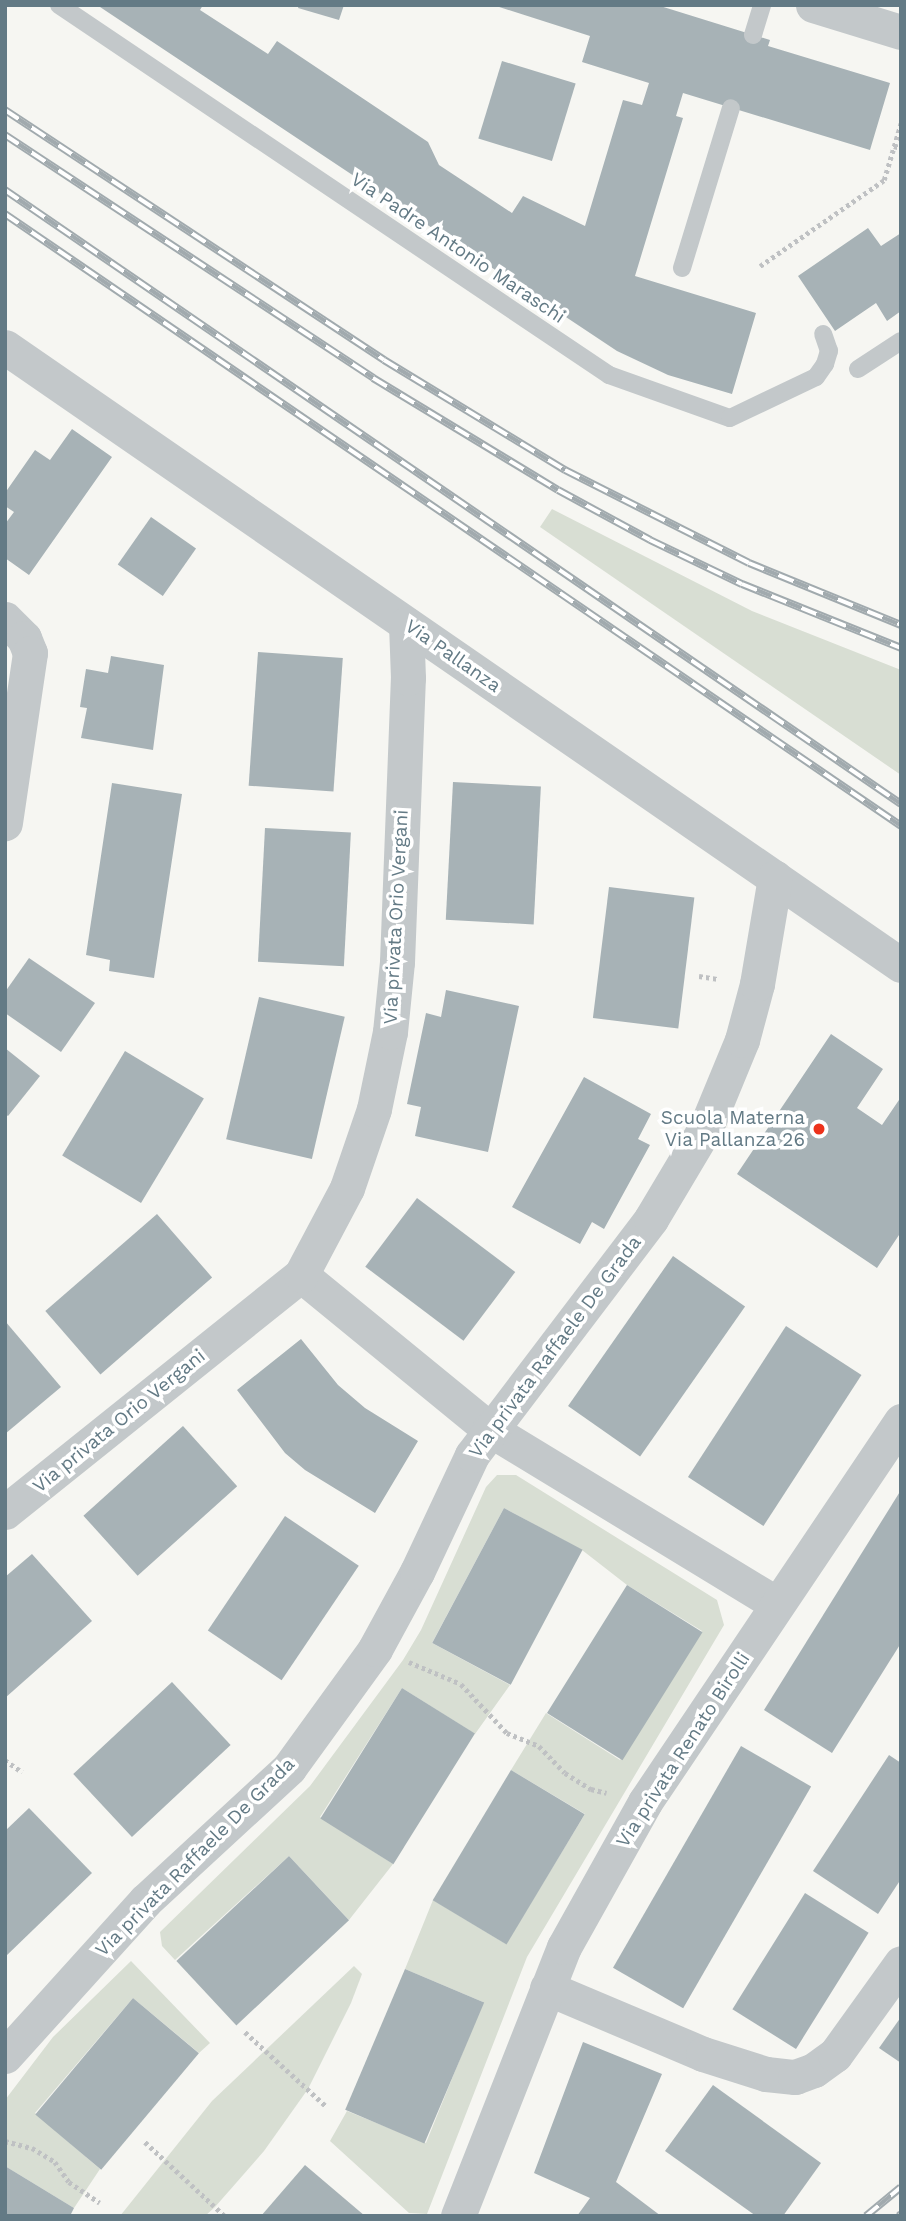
<!DOCTYPE html>
<style>
body{margin:0}
#map{position:relative;width:906px;height:2221px;overflow:hidden;background:#f6f6f2;font-family:"Work Sans",sans-serif}
div>[style]{position:absolute}
[style*='--x']{left:calc(var(--x)*1px);top:calc(var(--y)*1px);width:calc(var(--w)*1px);rotate:calc(var(--a)*1deg)}
.green>*{inset:0;background:#d8ded3}
.building>*{inset:0;background:#a7b2b6;transform-origin:0 0}
.path>*{height:4.5px;margin-top:-2.25px;transform-origin:0;background:repeating-linear-gradient(90deg,#bfc1c3 0 3.5px,transparent 0 7px)}
.service>*{height:18px;margin:-9px;padding:0 9px;transform-origin:9px;border-radius:9px;background:#c3c8ca}
.minor>*{height:35px;margin:-17.5px;padding:0 17.5px;transform-origin:17.5px;border-radius:17.5px;background:#c3c8ca}
.rail>*{height:8px;margin-top:-4px;transform-origin:0;background:repeating-linear-gradient(90deg,#fff 0 16px,#a1aaae 0 32px);box-sizing:border-box;border-block:2px solid #a1aaae}
.dots>*{width:19px;height:19px;translate:-50% -50%;box-sizing:border-box;border:4px solid #fff;border-radius:50%}
span{translate:-50% -50%;white-space:nowrap;text-align:center;line-height:1.15;-webkit-text-stroke:7px #fff;paint-order:stroke}
.street-label{font-size:19px;color:#637a85}
.poi-label{font-size:19px;color:#637a85}
.right{translate:-100% -50%;text-align:right}
.frame{position:absolute;inset:0;border:7px solid #637a85;pointer-events:none}
</style>
<div id="map">
<div class="green">
<div style="clip-path:polygon(552px 509px,752px 611px,901px 670px,901px 775px,540px 527px)"></div>
<div style="clip-path:polygon(497px 1475px,516px 1475px,717px 1600px,724px 1625px,527px 1957px,427px 2214px,409px 2213px,330px 2141px,347px 2111px,426px 2143px,483px 2002px,405px 1969px,433px 1900px,506px 1944px,585px 1814px,511px 1770px,546px 1713px,620px 1760px,702px 1631px,627px 1585px,582px 1550px,504px 1508px,432px 1643px,510px 1685px,475px 1734px,402px 1688px,320px 1817px,393px 1864px,349px 1920px,289px 1856px,175px 1960px,162px 1946px,160px 1932px,310px 1786px,403px 1660px,421px 1630px,486px 1487px)"></div>
<div style="clip-path:polygon(131px 1961px,210px 2043px,199px 2053px,133px 1998px,35px 2113px,100px 2169px,74px 2208px,5px 2166px,5px 2100px,53px 2037px)"></div>
<div style="clip-path:polygon(354px 1966px,362px 1974px,351px 2003px,308px 2089px,264px 2151px,215px 2207px,205px 2216px,120px 2216px,212px 2101px)"></div>
</div>
<div class="building">
<div style="clip-path:polygon(97px 5px,203px 5px,200px 10px,268px 54px,277px 41px,428px 142px,439px 165px,512px 213px,523px 196px,585px 226px,623px 100px,642px 105px,649px 83px,582px 62px,590px 36px,493px 5px,657px 5px,770px 40px,768px 46px,890px 83px,870px 150px,683px 93px,676px 116px,683px 118px,635px 276px,756px 313px,732px 394px,668px 375px,617px 351px)"></div>
<div style="clip-path:polygon(299px 5px,344px 5px,339px 20px,298px 8px)"></div>
<div style="left:502px;top:61px;width:77px;height:81px;rotate:17deg"></div>
<div style="clip-path:polygon(868px 228px,881px 246px,901px 233px,901px 311px,887px 321px,876px 303px,835px 331px,798px 276px)"></div>
<div style="clip-path:polygon(72px 429px,112px 457px,29px 575px,5px 558px,5px 524px,14px 512px,5px 506px,5px 493px,35px 450px,50px 460px)"></div>
<div style="left:151px;top:517px;width:55px;height:58px;rotate:35deg"></div>
<div style="left:258px;top:652px;width:85px;height:134px;rotate:4deg"></div>
<div style="clip-path:polygon(111px 656px,164px 665px,153px 750px,81px 738px,87px 708px,80px 707px,86px 669px,108px 673px)"></div>
<div style="left:453px;top:782px;width:88px;height:138px;rotate:3deg"></div>
<div style="clip-path:polygon(112px 783px,182px 794px,154px 978px,109px 971px,110px 960px,86px 955px)"></div>
<div style="left:265px;top:828px;width:86px;height:134px;rotate:3deg"></div>
<div style="left:609px;top:887px;width:86px;height:132px;rotate:7deg"></div>
<div style="clip-path:polygon(29px 958px,95px 1003px,61px 1052px,5px 1013px,5px 992px)"></div>
<div style="clip-path:polygon(446px 990px,519px 1006px,488px 1152px,415px 1136px,421px 1107px,407px 1104px,426px 1013px,441px 1017px)"></div>
<div style="left:259px;top:997px;width:88px;height:146px;rotate:13deg"></div>
<div style="clip-path:polygon(831px 1034px,883px 1069px,857px 1108px,882px 1125px,901px 1097px,901px 1232px,877px 1268px,737px 1174px)"></div>
<div style="clip-path:polygon(5px 1048px,40px 1076px,8px 1116px,5px 1114px)"></div>
<div style="left:125px;top:1051px;width:92px;height:122px;rotate:31deg"></div>
<div style="clip-path:polygon(584px 1077px,651px 1114px,638px 1139px,650px 1145px,604px 1229px,592px 1222px,580px 1244px,512px 1207px)"></div>
<div style="left:417px;top:1198px;width:123px;height:86px;rotate:37deg"></div>
<div style="left:157px;top:1214px;width:84px;height:148px;rotate:49deg"></div>
<div style="left:673px;top:1256px;width:88px;height:183px;rotate:35deg"></div>
<div style="clip-path:polygon(5px 1321px,61px 1387px,5px 1434px)"></div>
<div style="left:786px;top:1326px;width:90px;height:180px;rotate:33deg"></div>
<div style="clip-path:polygon(301px 1339px,338px 1385px,365px 1408px,418px 1441px,375px 1513px,305px 1470px,285px 1453px,237px 1390px)"></div>
<div style="left:183px;top:1426px;width:81px;height:134px;rotate:48deg"></div>
<div style="clip-path:polygon(901px 1490px,901px 1643px,832px 1753px,764px 1710px)"></div>
<div style="left:504px;top:1508px;width:89px;height:153px;rotate:28deg"></div>
<div style="left:285px;top:1516px;width:89px;height:138px;rotate:34deg"></div>
<div style="clip-path:polygon(32px 1554px,92px 1621px,5px 1698px,5px 1577px)"></div>
<div style="left:627px;top:1585px;width:89px;height:151px;rotate:32deg"></div>
<div style="left:172px;top:1682px;width:86px;height:135px;rotate:47deg"></div>
<div style="left:402px;top:1688px;width:86px;height:154px;rotate:32deg"></div>
<div style="left:741px;top:1746px;width:81px;height:256px;rotate:30deg"></div>
<div style="clip-path:polygon(889px 1755px,901px 1763px,901px 1879px,878px 1914px,813px 1871px)"></div>
<div style="left:511px;top:1770px;width:86px;height:152px;rotate:31deg"></div>
<div style="clip-path:polygon(29px 1808px,92px 1873px,5px 1957px,5px 1831px)"></div>
<div style="left:289px;top:1856px;width:88px;height:154px;rotate:47deg"></div>
<div style="left:805px;top:1893px;width:75px;height:137px;rotate:32deg"></div>
<div style="left:405px;top:1969px;width:86px;height:153px;rotate:23deg"></div>
<div style="left:133px;top:1998px;width:86px;height:152px;rotate:40deg"></div>
<div style="clip-path:polygon(901px 2017px,901px 2063px,879px 2048px)"></div>
<div style="clip-path:polygon(583px 2042px,662px 2074px,616px 2182px,661px 2216px,577px 2216px,590px 2198px,534px 2173px)"></div>
<div style="clip-path:polygon(713px 2085px,821px 2163px,783px 2216px,756px 2216px,665px 2151px)"></div>
<div style="clip-path:polygon(305px 2165px,365px 2216px,261px 2216px)"></div>
<div style="clip-path:polygon(5px 2166px,74px 2208px,70px 2216px,5px 2216px)"></div>
</div>
<div class="path">
<div style="--x:894;--y:146;--w:7;--a:16"></div>
<div style="--x:760;--y:266;--w:151;--a:-34.7"></div>
<div style="--x:884;--y:180;--w:59;--a:-73.4"></div>
<div style="--x:699;--y:976;--w:20;--a:9"></div>
<div style="--x:409;--y:1662;--w:56;--a:22.9"></div>
<div style="--x:461;--y:1684;--w:67;--a:46.8"></div>
<div style="--x:507;--y:1733;--w:35;--a:22"></div>
<div style="--x:539;--y:1746;--w:37;--a:46"></div>
<div style="--x:565;--y:1773;--w:31;--a:32"></div>
<div style="--x:591;--y:1789;--w:16;--a:14"></div>
<div style="--x:5;--y:1760;--w:21;--a:35"></div>
<div style="--x:245;--y:2032;--w:111;--a:42.4"></div>
<div style="--x:5;--y:2141;--w:28;--a:15"></div>
<div style="--x:32;--y:2148;--w:27;--a:31"></div>
<div style="--x:55;--y:2162;--w:24;--a:55"></div>
<div style="--x:69;--y:2182;--w:37;--a:34"></div>
<div style="--x:145;--y:2142;--w:109;--a:42.8"></div>
</div>
<div class="service">
<div style="--x:59;--y:5;--w:663;--a:33.93"></div>
<div style="--x:609;--y:375;--w:128;--a:19.6"></div>
<div style="--x:730;--y:418;--w:95;--a:-25.5"></div>
<div style="--x:816;--y:377;--w:16;--a:-55"></div>
<div style="--x:825;--y:364;--w:14;--a:-73"></div>
<div style="--x:829;--y:351;--w:18;--a:-109"></div>
<div style="--x:753;--y:35;--w:31;--a:-73"></div>
<div style="--x:682;--y:268;--w:167;--a:-73"></div>
<div style="--x:858;--y:369;--w:51;--a:-33.1"></div>
</div>
<div class="minor">
<div style="--x:813;--y:5;--w:92;--a:17.1"></div>
<div style="--x:5;--y:347;--w:1088;--a:34.6"></div>
<div style="--x:5;--y:619;--w:27;--a:45"></div>
<div style="--x:24;--y:638;--w:16;--a:68"></div>
<div style="--x:30;--y:653;--w:172;--a:98.4"></div>
<div style="--x:301;--y:1275;--w:243;--a:39.3"></div>
<div style="--x:489;--y:1429;--w:337;--a:31.3"></div>
<div style="--x:5;--y:1512;--w:379;--a:-38.7"></div>
<div style="--x:301;--y:1275;--w:98;--a:-62.1"></div>
<div style="--x:347;--y:1188;--w:83;--a:-71.1"></div>
<div style="--x:374;--y:1109;--w:79;--a:-78.3"></div>
<div style="--x:390;--y:1032;--w:70;--a:-84.3"></div>
<div style="--x:397;--y:962;--w:284;--a:-87.8"></div>
<div style="--x:408;--y:678;--w:54;--a:-92.1"></div>
<div style="--x:547;--y:1988;--w:169;--a:22.9"></div>
<div style="--x:703;--y:2054;--w:66;--a:17.6"></div>
<div style="--x:766;--y:2074;--w:29;--a:6"></div>
<div style="--x:795;--y:2077;--w:20;--a:-20"></div>
<div style="--x:814;--y:2070;--w:26;--a:-36"></div>
<div style="--x:835;--y:2055;--w:113;--a:-54.3"></div>
<div style="--x:5;--y:2056;--w:209;--a:-47.9"></div>
<div style="--x:145;--y:1901;--w:196;--a:-42.7"></div>
<div style="--x:289;--y:1768;--w:147;--a:-54.1"></div>
<div style="--x:375;--y:1649;--w:88;--a:-61.4"></div>
<div style="--x:417;--y:1572;--w:129;--a:-64.8"></div>
<div style="--x:472;--y:1455;--w:296;--a:-52.8"></div>
<div style="--x:651;--y:1219;--w:109;--a:-59.2"></div>
<div style="--x:707;--y:1125;--w:92;--a:-67.6"></div>
<div style="--x:742;--y:1040;--w:58;--a:-75"></div>
<div style="--x:757;--y:984;--w:108;--a:-80.4"></div>
<div style="--x:458;--y:2216;--w:289;--a:-68.5"></div>
<div style="--x:564;--y:1947;--w:166;--a:-60.8"></div>
<div style="--x:645;--y:1802;--w:459;--a:-56.1"></div>
</div>
<div class="rail">
<div style="--x:5;--y:110;--w:454;--a:33.4"></div>
<div style="--x:384;--y:360;--w:212;--a:31.3"></div>
<div style="--x:565;--y:470;--w:206;--a:26.8"></div>
<div style="--x:749;--y:563;--w:164;--a:22.2"></div>
<div style="--x:5;--y:135;--w:441;--a:33.4"></div>
<div style="--x:373;--y:378;--w:216;--a:31.2"></div>
<div style="--x:558;--y:490;--w:105;--a:28.5"></div>
<div style="--x:650;--y:540;--w:102;--a:25.6"></div>
<div style="--x:742;--y:584;--w:171;--a:21.9"></div>
<div style="--x:5;--y:190;--w:1086;--a:34.42"></div>
<div style="--x:5;--y:214;--w:1085;--a:34.33"></div>
<div style="--x:866;--y:2216;--w:45;--a:-39.6"></div>
<div style="--x:899;--y:2216;--w:3;--a:-45"></div>
</div>
<div class="dots">
<div style="left:819px;top:1129px;background:#ed321b"></div>
</div>
<div class="street-label">
<span style="left:458px;top:248px;rotate:34deg">Via Padre Antonio Maraschi</span>
<span style="left:453px;top:656px;rotate:35deg">Via Pallanza</span>
<span style="left:396px;top:917px;rotate:-87deg">Via privata Orio Vergani</span>
<span style="left:555px;top:1347px;rotate:-53deg">Via privata Raffaele De Grada</span>
<span style="left:119px;top:1421px;rotate:-39deg">Via privata Orio Vergani</span>
<span style="left:683px;top:1750px;rotate:-57deg">Via privata Renato Birolli</span>
<span style="left:195px;top:1857px;rotate:-45deg">Via privata Raffaele De Grada</span>
</div>
<div class="poi-label">
<span class="right" style="left:805px;top:1129px">Scuola Materna<br>Via Pallanza 26</span>
</div>
<div class="frame"></div>
</div>
